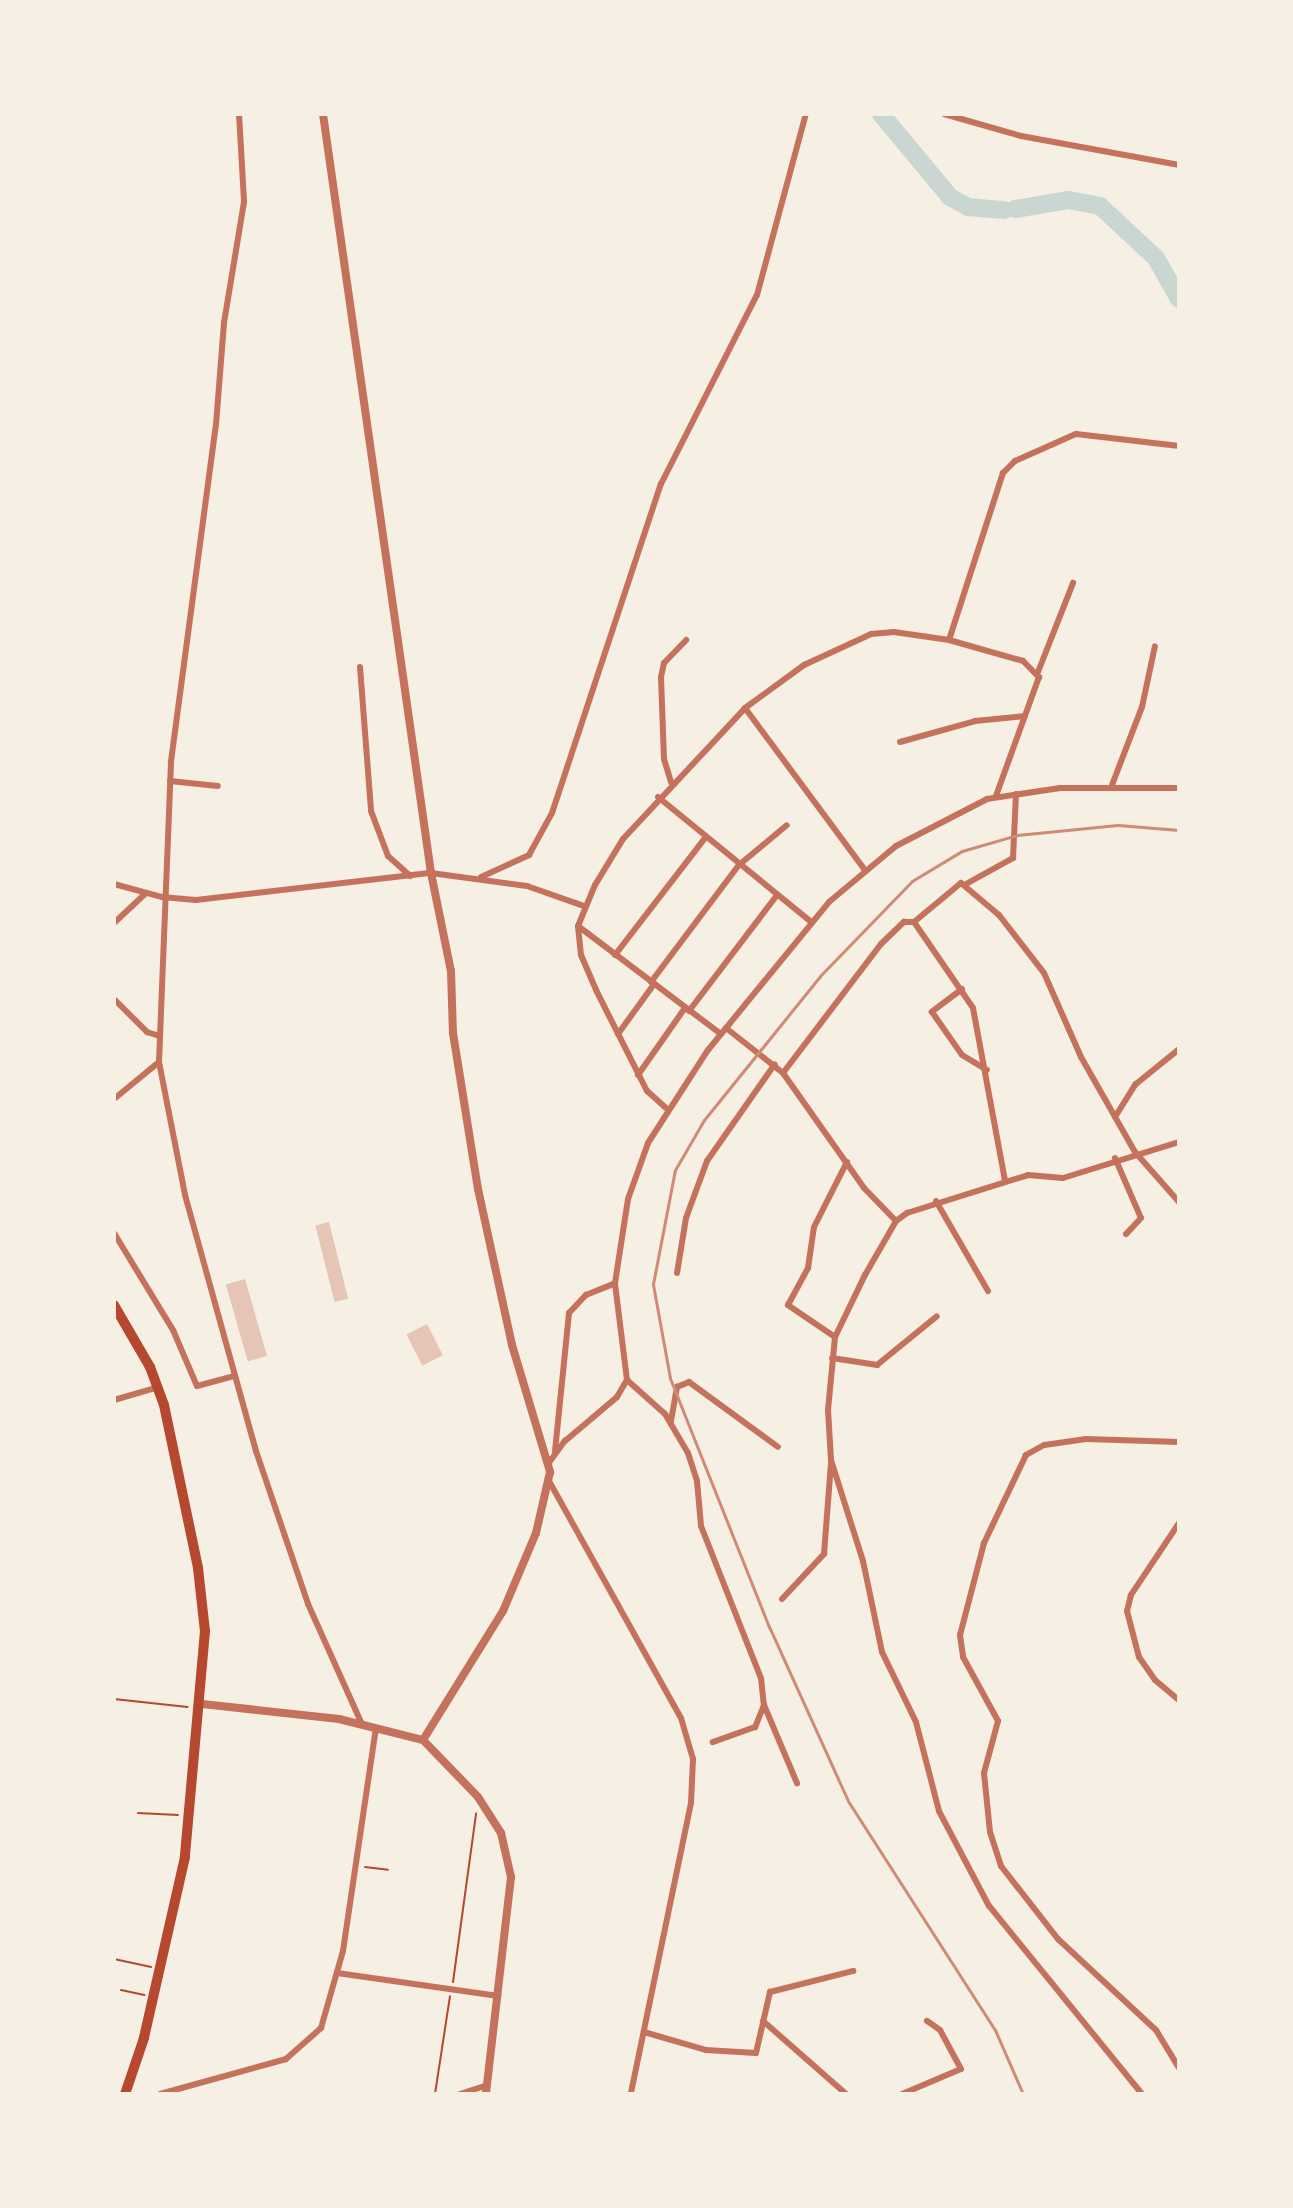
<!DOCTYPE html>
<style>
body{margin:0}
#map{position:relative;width:1293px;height:2208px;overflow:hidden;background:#f6efe4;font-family:"Source Serif 4",serif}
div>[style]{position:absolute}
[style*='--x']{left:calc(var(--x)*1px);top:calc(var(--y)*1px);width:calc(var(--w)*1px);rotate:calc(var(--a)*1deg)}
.river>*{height:18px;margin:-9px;padding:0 9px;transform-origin:9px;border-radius:9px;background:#c9d6d2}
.building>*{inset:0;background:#e6c5b7;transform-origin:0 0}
.path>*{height:2px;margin:-1px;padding:0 1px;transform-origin:1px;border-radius:1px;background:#b5482f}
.minor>*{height:6px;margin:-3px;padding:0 3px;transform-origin:3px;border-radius:3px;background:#c5725c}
.tertiary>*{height:8px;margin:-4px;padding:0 4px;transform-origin:4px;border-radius:4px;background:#c5725c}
.primary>*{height:10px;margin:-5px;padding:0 5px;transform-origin:5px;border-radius:5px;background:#b5482f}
.rail>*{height:3px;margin:-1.5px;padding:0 1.5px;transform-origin:1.5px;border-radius:1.5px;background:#cf8b77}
span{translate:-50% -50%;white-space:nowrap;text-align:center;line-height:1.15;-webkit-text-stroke:8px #f6efe4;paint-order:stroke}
.frame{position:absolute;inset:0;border:116px solid #f6efe4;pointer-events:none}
</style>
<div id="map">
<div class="river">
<div style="--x:881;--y:114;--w:108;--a:50.3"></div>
<div style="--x:950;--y:197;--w:21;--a:29"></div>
<div style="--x:968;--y:207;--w:36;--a:5"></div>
<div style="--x:1015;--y:209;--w:55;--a:-9.5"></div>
<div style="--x:1069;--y:200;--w:32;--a:11"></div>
<div style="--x:1100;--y:206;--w:76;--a:42.9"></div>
<div style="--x:1156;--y:258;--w:47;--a:60.7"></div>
</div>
<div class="building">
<div style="left:329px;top:1222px;width:79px;height:14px;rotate:76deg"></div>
<div style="left:245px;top:1279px;width:80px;height:20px;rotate:74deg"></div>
<div style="left:427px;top:1324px;width:35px;height:23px;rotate:63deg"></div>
</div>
<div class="path">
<div style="--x:114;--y:1699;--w:74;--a:6.2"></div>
<div style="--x:138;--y:1813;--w:40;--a:2.9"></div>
<div style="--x:365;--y:1867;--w:23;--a:7"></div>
<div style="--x:114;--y:1959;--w:38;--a:12"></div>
<div style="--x:453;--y:1982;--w:170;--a:-82.2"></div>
<div style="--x:121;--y:1990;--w:24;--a:12"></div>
<div style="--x:435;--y:2094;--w:99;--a:-81.3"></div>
</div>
<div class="minor">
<div style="--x:239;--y:114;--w:88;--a:86.7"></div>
<div style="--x:244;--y:202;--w:123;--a:99.4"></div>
<div style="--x:224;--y:323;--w:101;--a:94.5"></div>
<div style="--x:216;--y:424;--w:342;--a:97.6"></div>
<div style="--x:171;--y:763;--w:299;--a:92.3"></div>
<div style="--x:159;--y:1062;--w:136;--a:78.9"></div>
<div style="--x:185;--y:1195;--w:266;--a:74.5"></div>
<div style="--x:256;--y:1451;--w:162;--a:71.2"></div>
<div style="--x:308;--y:1604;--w:132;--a:65.8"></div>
<div style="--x:944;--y:114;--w:80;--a:15.9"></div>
<div style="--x:1021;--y:136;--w:161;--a:10.4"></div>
<div style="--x:949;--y:640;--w:176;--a:-72.1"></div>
<div style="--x:1003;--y:473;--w:17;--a:-45"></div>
<div style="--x:1015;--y:461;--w:67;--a:-23.9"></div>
<div style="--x:1076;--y:434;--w:104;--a:6.6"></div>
<div style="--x:360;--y:667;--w:144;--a:85.6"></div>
<div style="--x:371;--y:811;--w:48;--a:69.3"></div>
<div style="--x:388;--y:856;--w:30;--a:42"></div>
<div style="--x:1038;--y:672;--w:96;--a:-68.5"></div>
<div style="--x:745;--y:708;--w:200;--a:53.5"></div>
<div style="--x:900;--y:742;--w:78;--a:-15.6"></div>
<div style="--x:975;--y:721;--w:50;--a:-5.7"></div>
<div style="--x:170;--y:781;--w:48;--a:5.9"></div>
<div style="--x:671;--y:782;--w:24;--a:-107"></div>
<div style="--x:664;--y:759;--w:82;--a:-92.1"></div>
<div style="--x:661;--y:677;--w:14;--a:-78"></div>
<div style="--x:664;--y:663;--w:32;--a:-46"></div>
<div style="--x:1112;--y:785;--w:84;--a:-69"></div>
<div style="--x:1142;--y:707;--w:62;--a:-78"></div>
<div style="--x:658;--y:797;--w:198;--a:39.2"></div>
<div style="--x:481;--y:877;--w:53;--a:-24.6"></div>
<div style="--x:529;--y:855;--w:48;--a:-61.3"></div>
<div style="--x:552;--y:813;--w:347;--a:-71.7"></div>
<div style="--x:661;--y:484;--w:212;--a:-63.1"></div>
<div style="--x:757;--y:295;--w:188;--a:-74.9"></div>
<div style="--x:114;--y:884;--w:50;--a:15.2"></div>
<div style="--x:162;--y:897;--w:34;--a:5"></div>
<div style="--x:196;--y:900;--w:237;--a:-6.6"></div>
<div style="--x:431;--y:873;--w:97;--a:7.7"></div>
<div style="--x:527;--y:886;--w:60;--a:19.3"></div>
<div style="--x:966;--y:884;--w:54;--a:-29"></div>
<div style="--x:1013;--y:858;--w:64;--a:-87.3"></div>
<div style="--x:914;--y:922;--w:61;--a:-39.7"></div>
<div style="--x:961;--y:883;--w:50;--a:40.1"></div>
<div style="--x:999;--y:915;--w:73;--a:52.2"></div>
<div style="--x:1044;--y:973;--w:92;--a:66.2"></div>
<div style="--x:1081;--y:1057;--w:109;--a:60.4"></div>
<div style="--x:1135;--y:1152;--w:67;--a:48.7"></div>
<div style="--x:114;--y:923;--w:42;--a:-43.1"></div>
<div style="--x:578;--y:926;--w:179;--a:37.1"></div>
<div style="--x:615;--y:955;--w:149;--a:-52.4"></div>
<div style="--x:651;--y:982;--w:146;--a:-53.1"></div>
<div style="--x:739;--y:865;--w:62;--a:-39.8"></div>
<div style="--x:962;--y:989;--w:38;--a:143"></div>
<div style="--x:932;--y:1012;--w:52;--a:55.1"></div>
<div style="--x:962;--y:1055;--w:29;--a:31"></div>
<div style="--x:114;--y:999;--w:47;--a:45"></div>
<div style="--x:147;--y:1032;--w:13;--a:18"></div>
<div style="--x:689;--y:1011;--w:146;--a:-52.8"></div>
<div style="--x:726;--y:1028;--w:73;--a:38.3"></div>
<div style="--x:783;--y:1073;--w:141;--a:54.8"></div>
<div style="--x:864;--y:1188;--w:46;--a:45.9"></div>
<div style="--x:618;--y:1034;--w:62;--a:-54.2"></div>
<div style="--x:783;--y:1073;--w:162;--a:-52.8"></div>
<div style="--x:881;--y:944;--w:32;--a:-44"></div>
<div style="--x:904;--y:922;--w:10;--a:0"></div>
<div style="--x:914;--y:922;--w:104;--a:55.5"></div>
<div style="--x:973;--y:1008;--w:176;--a:79.5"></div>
<div style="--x:638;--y:1075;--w:82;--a:-55"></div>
<div style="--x:114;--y:1099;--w:58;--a:-39.4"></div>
<div style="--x:666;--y:1108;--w:25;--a:-138"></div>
<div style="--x:647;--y:1091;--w:111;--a:-116.8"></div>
<div style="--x:597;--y:992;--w:40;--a:-113.4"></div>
<div style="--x:581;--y:955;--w:29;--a:-96"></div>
<div style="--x:578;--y:926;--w:44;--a:-67.5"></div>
<div style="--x:595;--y:885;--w:54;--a:-58.7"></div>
<div style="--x:623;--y:839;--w:179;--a:-47"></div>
<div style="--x:745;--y:708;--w:73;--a:-36.1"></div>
<div style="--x:804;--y:665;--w:74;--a:-24.8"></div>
<div style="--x:871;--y:634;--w:23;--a:-5"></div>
<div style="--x:894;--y:632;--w:56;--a:8.3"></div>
<div style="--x:949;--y:640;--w:77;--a:15.8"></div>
<div style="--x:1023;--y:661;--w:23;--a:45"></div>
<div style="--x:1039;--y:677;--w:127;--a:109.9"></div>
<div style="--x:1115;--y:1117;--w:39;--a:-58"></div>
<div style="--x:1136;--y:1084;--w:55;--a:-39.1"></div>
<div style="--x:1115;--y:1158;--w:65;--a:66.6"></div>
<div style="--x:1141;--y:1218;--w:22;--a:133"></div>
<div style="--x:936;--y:1201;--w:104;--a:60"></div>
<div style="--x:114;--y:1233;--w:114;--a:58.7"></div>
<div style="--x:173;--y:1330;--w:61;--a:66.8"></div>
<div style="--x:197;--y:1386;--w:39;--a:-15"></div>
<div style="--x:677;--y:1273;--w:56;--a:-80.7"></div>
<div style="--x:686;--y:1218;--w:61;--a:-69.8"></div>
<div style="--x:707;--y:1161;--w:118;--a:-55"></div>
<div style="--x:835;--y:1337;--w:57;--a:-145.8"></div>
<div style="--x:788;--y:1305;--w:42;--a:-61.6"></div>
<div style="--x:808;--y:1268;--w:41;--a:-81.7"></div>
<div style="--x:814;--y:1227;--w:73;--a:-63.1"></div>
<div style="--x:832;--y:1358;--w:46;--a:8.8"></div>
<div style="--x:877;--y:1365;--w:77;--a:-39.2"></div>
<div style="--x:627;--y:1380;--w:51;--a:41.8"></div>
<div style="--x:665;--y:1414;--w:45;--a:59.5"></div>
<div style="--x:688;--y:1453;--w:29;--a:72"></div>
<div style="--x:697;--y:1481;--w:45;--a:84.9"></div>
<div style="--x:701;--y:1526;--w:163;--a:68.5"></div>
<div style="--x:761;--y:1678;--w:27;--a:84"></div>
<div style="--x:764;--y:1705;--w:24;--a:112"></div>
<div style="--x:755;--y:1727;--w:45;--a:160.3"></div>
<div style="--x:114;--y:1400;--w:47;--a:-16.1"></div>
<div style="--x:671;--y:1421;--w:35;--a:-80"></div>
<div style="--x:677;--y:1387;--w:13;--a:-23"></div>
<div style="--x:689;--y:1382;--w:110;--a:36.1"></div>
<div style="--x:1179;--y:1442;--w:93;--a:-178.2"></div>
<div style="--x:1086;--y:1439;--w:42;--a:171.9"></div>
<div style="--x:1044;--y:1445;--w:21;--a:151"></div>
<div style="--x:1026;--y:1455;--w:98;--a:115.5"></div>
<div style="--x:984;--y:1543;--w:95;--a:104.6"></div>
<div style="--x:960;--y:1635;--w:22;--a:82"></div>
<div style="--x:963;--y:1657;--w:73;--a:61.3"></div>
<div style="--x:998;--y:1721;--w:54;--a:105.1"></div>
<div style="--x:984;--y:1773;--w:59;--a:84.2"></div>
<div style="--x:990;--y:1832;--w:36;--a:72"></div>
<div style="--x:1001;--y:1866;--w:93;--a:52"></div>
<div style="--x:1058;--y:1939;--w:134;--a:42.9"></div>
<div style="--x:1156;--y:2030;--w:44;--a:58.8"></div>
<div style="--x:555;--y:1451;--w:139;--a:-84.2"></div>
<div style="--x:569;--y:1313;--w:25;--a:-47"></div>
<div style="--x:586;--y:1295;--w:31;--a:-22"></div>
<div style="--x:548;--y:1464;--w:29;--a:-54"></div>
<div style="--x:565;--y:1441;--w:68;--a:-40.2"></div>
<div style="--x:617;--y:1397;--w:20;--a:-60"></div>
<div style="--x:627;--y:1380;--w:98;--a:-97.1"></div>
<div style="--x:615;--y:1283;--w:85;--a:-81.2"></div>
<div style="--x:628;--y:1199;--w:59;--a:-70.3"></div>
<div style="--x:648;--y:1143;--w:111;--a:-57.2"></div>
<div style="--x:708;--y:1050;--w:191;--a:-50.7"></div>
<div style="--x:829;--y:902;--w:87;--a:-39.9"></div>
<div style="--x:896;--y:846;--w:102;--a:-27.3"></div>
<div style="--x:987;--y:799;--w:74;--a:-8.6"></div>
<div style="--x:1060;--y:788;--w:119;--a:0"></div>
<div style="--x:549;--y:1481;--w:271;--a:60.9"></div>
<div style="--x:681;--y:1718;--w:43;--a:73.7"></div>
<div style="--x:693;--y:1759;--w:44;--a:92.6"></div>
<div style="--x:691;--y:1803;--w:297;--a:101.7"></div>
<div style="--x:1179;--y:1523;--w:87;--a:123.7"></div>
<div style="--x:1131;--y:1595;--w:16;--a:104"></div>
<div style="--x:1127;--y:1611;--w:48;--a:75.4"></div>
<div style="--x:1139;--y:1657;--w:28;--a:55"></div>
<div style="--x:1155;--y:1680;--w:31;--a:40"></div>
<div style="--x:782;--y:1599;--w:62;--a:-47"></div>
<div style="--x:824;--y:1554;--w:90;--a:-85.6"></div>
<div style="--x:764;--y:1705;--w:85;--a:67.1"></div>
<div style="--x:337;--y:1973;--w:163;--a:8.1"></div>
<div style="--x:763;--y:2021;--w:111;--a:41.3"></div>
<div style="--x:644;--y:2032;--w:65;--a:16.2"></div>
<div style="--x:706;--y:2050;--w:50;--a:3.4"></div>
<div style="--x:756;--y:2053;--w:63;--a:-77.1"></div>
<div style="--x:770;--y:1992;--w:86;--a:-14.2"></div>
<div style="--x:160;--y:2094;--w:131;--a:-15.5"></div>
<div style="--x:286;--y:2059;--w:47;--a:-41.5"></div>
<div style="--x:321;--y:2028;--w:80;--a:-74.1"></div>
<div style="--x:343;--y:1951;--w:225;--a:-81.6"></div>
<div style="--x:460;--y:2094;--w:28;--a:-18"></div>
<div style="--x:902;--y:2094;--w:64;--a:-23"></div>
<div style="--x:961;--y:2069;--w:44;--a:-118.3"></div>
<div style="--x:940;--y:2030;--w:16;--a:-145"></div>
<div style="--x:1142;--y:2094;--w:242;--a:-129.1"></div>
<div style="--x:989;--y:1906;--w:107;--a:-117.8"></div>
<div style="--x:939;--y:1811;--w:92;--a:-104.5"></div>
<div style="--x:916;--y:1722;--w:78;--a:-115.9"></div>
<div style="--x:882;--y:1652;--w:93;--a:-101.8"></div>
<div style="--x:863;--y:1561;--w:106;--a:-107.6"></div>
<div style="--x:831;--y:1460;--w:50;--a:-93.4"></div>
<div style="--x:828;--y:1410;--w:73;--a:-84.5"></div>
<div style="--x:835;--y:1337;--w:69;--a:-64.2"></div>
<div style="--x:865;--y:1275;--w:62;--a:-60.1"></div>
<div style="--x:896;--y:1221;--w:14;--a:-36"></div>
<div style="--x:907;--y:1213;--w:127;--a:-17.4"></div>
<div style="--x:1028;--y:1175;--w:35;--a:5"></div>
<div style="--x:1063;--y:1178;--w:121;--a:-17.2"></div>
</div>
<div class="tertiary">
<div style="--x:323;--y:114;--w:767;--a:81.9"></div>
<div style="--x:431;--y:873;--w:100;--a:78.5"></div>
<div style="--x:451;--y:971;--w:62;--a:88.2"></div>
<div style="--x:453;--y:1033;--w:158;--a:80.9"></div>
<div style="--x:478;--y:1189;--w:160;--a:77.7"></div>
<div style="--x:512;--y:1345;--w:133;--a:73.3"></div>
<div style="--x:550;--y:1472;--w:63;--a:102.9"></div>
<div style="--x:536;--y:1533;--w:85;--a:112.9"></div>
<div style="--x:503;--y:1611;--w:152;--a:121.8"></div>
<div style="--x:202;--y:1704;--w:138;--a:6.2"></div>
<div style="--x:339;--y:1719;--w:87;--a:14"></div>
<div style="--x:423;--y:1740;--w:79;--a:46"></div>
<div style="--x:478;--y:1797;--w:43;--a:57.4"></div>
<div style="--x:501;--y:1833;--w:45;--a:77.2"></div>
<div style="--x:511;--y:1877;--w:218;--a:96.6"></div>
</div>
<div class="primary">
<div style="--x:114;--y:1305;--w:72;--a:59.9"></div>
<div style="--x:150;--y:1367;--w:40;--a:69.8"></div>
<div style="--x:164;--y:1405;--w:167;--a:78.2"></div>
<div style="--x:198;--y:1568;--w:63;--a:83.7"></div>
<div style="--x:205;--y:1631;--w:227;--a:95.1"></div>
<div style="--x:185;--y:1857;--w:186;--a:102.8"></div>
<div style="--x:144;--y:2038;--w:59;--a:108.7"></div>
</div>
<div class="rail">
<div style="--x:1023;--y:2094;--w:70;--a:-113.6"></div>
<div style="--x:995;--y:2030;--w:270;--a:-122.7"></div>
<div style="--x:849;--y:1803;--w:193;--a:-114.4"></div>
<div style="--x:769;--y:1627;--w:268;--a:-111.7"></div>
<div style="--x:670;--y:1378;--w:96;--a:-100.3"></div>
<div style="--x:653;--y:1284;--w:116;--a:-79.1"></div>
<div style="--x:675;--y:1170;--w:58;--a:-59.9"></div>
<div style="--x:704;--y:1120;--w:185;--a:-51.1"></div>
<div style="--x:820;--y:976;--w:132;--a:-45.9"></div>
<div style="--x:912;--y:881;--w:58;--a:-31"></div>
<div style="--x:962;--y:851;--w:57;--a:-16.2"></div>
<div style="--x:1017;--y:835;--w:101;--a:-5.7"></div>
<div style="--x:1118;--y:825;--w:61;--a:4.7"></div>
</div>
<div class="frame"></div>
</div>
